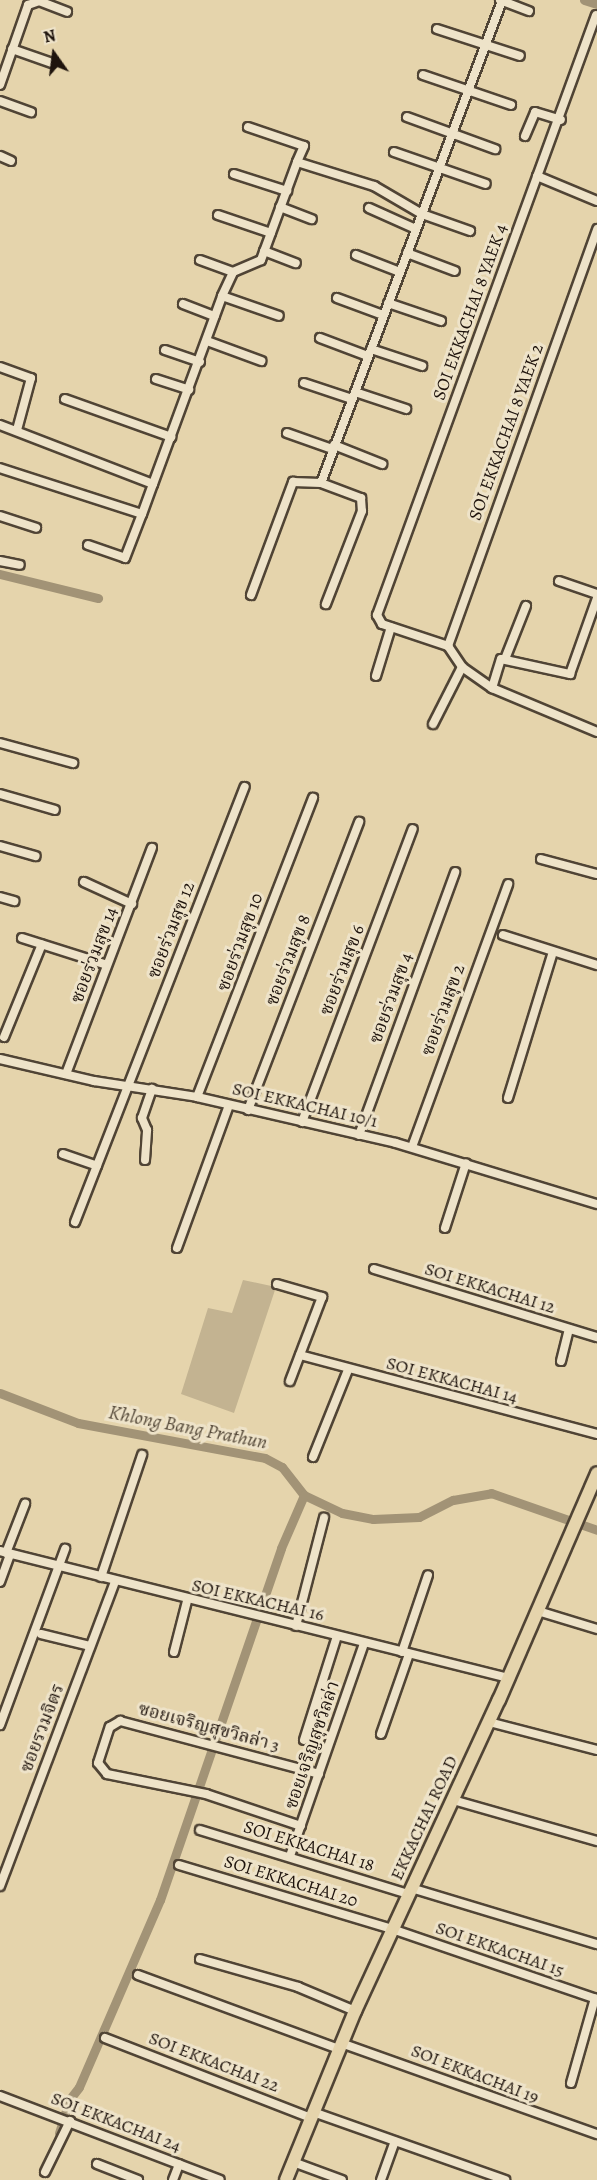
<!DOCTYPE html>
<meta charset="utf-8">
<style>
body{margin:0}
#map{position:relative;width:597px;height:2180px;overflow:hidden;background:#e5d4ac;font-family:Alegreya,"Noto Serif Thai",serif}
div>[style]{position:absolute}
[style*='--x']{left:calc(var(--x)*1px);top:calc(var(--y)*1px);width:calc(var(--w)*1px);rotate:calc(var(--a)*1deg)}
.green>*{inset:0;background:#c3b391}
.canal>*{height:9px;margin:-4.5px;padding:0 4.5px;transform-origin:4.5px;border-radius:4.5px;background:#a29376}
.roads{filter:drop-shadow(2px 0 #504435) drop-shadow(-2px 0 #504435) drop-shadow(0 2px #504435) drop-shadow(0 -2px #504435)}
.street>*{height:8px;margin:-4px;padding:0 4px;transform-origin:4px;border-radius:4px;background:#eee3c9}
.primary>*{height:12px;margin:-6px;padding:0 6px;transform-origin:6px;border-radius:6px;background:#e5d4ac}
span{translate:-50% -50%;white-space:nowrap;text-align:center;line-height:1.15;-webkit-text-stroke:6px #eee3c9;paint-order:stroke}
.street-label{font-size:18px;color:#1f140d}
.water-label{font-size:20px;color:#534737;font-style:italic}
.north{position:absolute;left:24px;top:24px;width:60px;height:60px;-webkit-text-stroke:4px #eee3c9;paint-order:stroke;rotate:346deg;font-size:16px;font-weight:700;line-height:24px;text-align:center;color:#1f140d}
.north::after{content:'';display:block;margin:auto;width:21px;height:27px;background:#1f140d;clip-path:polygon(50% 0,100% 100%,50% 72%,0 100%)}
</style>
<div id="map">
<div class="green">
<div style="clip-path:polygon(243px 1280px,276px 1287px,234px 1413px,181px 1394px,208px 1308px,232px 1313px)"></div>
</div>
<div class="canal">
<div style="--x:584;--y:0;--w:14;--a:17"></div>
<div style="--x:0;--y:574;--w:101;--a:13.8"></div>
<div style="--x:0;--y:1393;--w:84;--a:21"></div>
<div style="--x:78;--y:1423;--w:190;--a:10.6"></div>
<div style="--x:265;--y:1458;--w:19;--a:28"></div>
<div style="--x:282;--y:1467;--w:36;--a:52"></div>
<div style="--x:304;--y:1495;--w:42;--a:25.3"></div>
<div style="--x:342;--y:1513;--w:32;--a:11"></div>
<div style="--x:373;--y:1519;--w:46;--a:-2.5"></div>
<div style="--x:419;--y:1517;--w:38;--a:-27"></div>
<div style="--x:453;--y:1500;--w:39;--a:-10"></div>
<div style="--x:491;--y:1493;--w:112;--a:19.2"></div>
<div style="--x:59;--y:2133;--w:34;--a:-73"></div>
<div style="--x:69;--y:2100;--w:16;--a:-52"></div>
<div style="--x:79;--y:2087;--w:204;--a:-66.6"></div>
<div style="--x:160;--y:1900;--w:372;--a:-71"></div>
<div style="--x:281;--y:1548;--w:58;--a:-66.5"></div>
</div>
<div class="roads">
<div class="street">
<div style="--x:500;--y:0;--w:31;--a:21"></div>
<div style="--x:596;--y:15;--w:639;--a:110.05"></div>
<div style="--x:377;--y:615;--w:10;--a:61"></div>
<div style="--x:382;--y:624;--w:70;--a:18.4"></div>
<div style="--x:448;--y:646;--w:25;--a:56"></div>
<div style="--x:462;--y:667;--w:37;--a:35"></div>
<div style="--x:492;--y:688;--w:114;--a:22.7"></div>
<div style="--x:437;--y:29;--w:87;--a:18"></div>
<div style="--x:12;--y:49;--w:42;--a:19.3"></div>
<div style="--x:423;--y:75;--w:93;--a:18.8"></div>
<div style="--x:0;--y:85;--w:85;--a:-70.7"></div>
<div style="--x:28;--y:5;--w:12;--a:-20"></div>
<div style="--x:39;--y:1;--w:30;--a:21"></div>
<div style="--x:0;--y:101;--w:33;--a:20"></div>
<div style="--x:407;--y:117;--w:94;--a:20"></div>
<div style="--x:248;--y:127;--w:59;--a:18.7"></div>
<div style="--x:304;--y:146;--w:17;--a:114"></div>
<div style="--x:525;--y:136;--w:26;--a:-67"></div>
<div style="--x:535;--y:112;--w:27;--a:17"></div>
<div style="--x:394;--y:152;--w:97;--a:19.2"></div>
<div style="--x:0;--y:156;--w:12;--a:24"></div>
<div style="--x:234;--y:174;--w:56;--a:17.8"></div>
<div style="--x:537;--y:176;--w:65;--a:22.6"></div>
<div style="--x:280;--y:207;--w:34;--a:21"></div>
<div style="--x:369;--y:208;--w:51;--a:24.1"></div>
<div style="--x:218;--y:215;--w:56;--a:18.8"></div>
<div style="--x:264;--y:251;--w:34;--a:21"></div>
<div style="--x:407;--y:253;--w:51;--a:20.6"></div>
<div style="--x:356;--y:255;--w:47;--a:21.1"></div>
<div style="--x:200;--y:260;--w:35;--a:20"></div>
<div style="--x:222;--y:296;--w:60;--a:19.3"></div>
<div style="--x:337;--y:298;--w:49;--a:20.3"></div>
<div style="--x:388;--y:303;--w:56;--a:18.8"></div>
<div style="--x:183;--y:304;--w:34;--a:21"></div>
<div style="--x:320;--y:338;--w:51;--a:20.6"></div>
<div style="--x:207;--y:341;--w:58;--a:20.3"></div>
<div style="--x:371;--y:349;--w:54;--a:18.4"></div>
<div style="--x:165;--y:350;--w:37;--a:19"></div>
<div style="--x:0;--y:367;--w:33;--a:20"></div>
<div style="--x:31;--y:378;--w:54;--a:105.1"></div>
<div style="--x:156;--y:379;--w:35;--a:18"></div>
<div style="--x:304;--y:383;--w:51;--a:18.4"></div>
<div style="--x:355;--y:392;--w:54;--a:18.4"></div>
<div style="--x:65;--y:399;--w:113;--a:19.7"></div>
<div style="--x:0;--y:425;--w:164;--a:21.1"></div>
<div style="--x:153;--y:484;--w:32;--a:110"></div>
<div style="--x:142;--y:514;--w:149;--a:-162.1"></div>
<div style="--x:287;--y:433;--w:48;--a:19.6"></div>
<div style="--x:334;--y:445;--w:52;--a:21.6"></div>
<div style="--x:321;--y:483;--w:515;--a:-69.42"></div>
<div style="--x:153;--y:484;--w:200;--a:-69.8"></div>
<div style="--x:222;--y:296;--w:26;--a:-65"></div>
<div style="--x:233;--y:272;--w:30;--a:-23"></div>
<div style="--x:261;--y:260;--w:104;--a:-69.8"></div>
<div style="--x:297;--y:162;--w:81;--a:17.3"></div>
<div style="--x:374;--y:186;--w:56;--a:30.3"></div>
<div style="--x:422;--y:214;--w:51;--a:19.5"></div>
<div style="--x:0;--y:516;--w:38;--a:18"></div>
<div style="--x:88;--y:545;--w:39;--a:19"></div>
<div style="--x:125;--y:558;--w:47;--a:-68.9"></div>
<div style="--x:0;--y:561;--w:20;--a:11"></div>
<div style="--x:559;--y:581;--w:40;--a:18.9"></div>
<div style="--x:251;--y:595;--w:121;--a:-69.6"></div>
<div style="--x:293;--y:482;--w:28;--a:2"></div>
<div style="--x:321;--y:483;--w:43;--a:20.6"></div>
<div style="--x:361;--y:498;--w:13;--a:86"></div>
<div style="--x:362;--y:511;--w:100;--a:111.2"></div>
<div style="--x:448;--y:646;--w:443;--a:-70.3"></div>
<div style="--x:505;--y:659;--w:57;--a:-68.4"></div>
<div style="--x:376;--y:676;--w:51;--a:-73"></div>
<div style="--x:492;--y:688;--w:30;--a:-73"></div>
<div style="--x:501;--y:659;--w:71;--a:12.3"></div>
<div style="--x:570;--y:674;--w:81;--a:-70.4"></div>
<div style="--x:433;--y:724;--w:64;--a:-63"></div>
<div style="--x:0;--y:743;--w:76;--a:15.3"></div>
<div style="--x:0;--y:794;--w:57;--a:16.2"></div>
<div style="--x:0;--y:846;--w:37;--a:16"></div>
<div style="--x:541;--y:859;--w:58;--a:15"></div>
<div style="--x:84;--y:882;--w:53;--a:24.6"></div>
<div style="--x:0;--y:897;--w:15;--a:16"></div>
<div style="--x:503;--y:935;--w:99;--a:17.7"></div>
<div style="--x:22;--y:938;--w:89;--a:17.6"></div>
<div style="--x:4;--y:1037;--w:100;--a:-67.8"></div>
<div style="--x:0;--y:1059;--w:97;--a:13.2"></div>
<div style="--x:94;--y:1081;--w:104;--a:8.8"></div>
<div style="--x:197;--y:1097;--w:204;--a:13"></div>
<div style="--x:396;--y:1143;--w:210;--a:16.9"></div>
<div style="--x:66;--y:1074;--w:242;--a:-69.2"></div>
<div style="--x:197;--y:1097;--w:321;--a:-68.8"></div>
<div style="--x:508;--y:1098;--w:153;--a:-72.9"></div>
<div style="--x:248;--y:1110;--w:309;--a:-68.9"></div>
<div style="--x:302;--y:1122;--w:313;--a:-69.3"></div>
<div style="--x:359;--y:1135;--w:280;--a:-69.9"></div>
<div style="--x:412;--y:1147;--w:280;--a:-69.9"></div>
<div style="--x:63;--y:1154;--w:36;--a:19"></div>
<div style="--x:145;--y:1160;--w:30;--a:-86"></div>
<div style="--x:147;--y:1130;--w:13;--a:-113"></div>
<div style="--x:142;--y:1118;--w:31;--a:-71"></div>
<div style="--x:75;--y:1222;--w:467;--a:-68.7"></div>
<div style="--x:445;--y:1228;--w:68;--a:-72.1"></div>
<div style="--x:177;--y:1248;--w:152;--a:-70"></div>
<div style="--x:374;--y:1269;--w:233;--a:17"></div>
<div style="--x:277;--y:1284;--w:47;--a:16.1"></div>
<div style="--x:322;--y:1297;--w:90;--a:110.9"></div>
<div style="--x:300;--y:1355;--w:307;--a:14.9"></div>
<div style="--x:561;--y:1361;--w:33;--a:-76"></div>
<div style="--x:313;--y:1457;--w:94;--a:-68.1"></div>
<div style="--x:0;--y:1551;--w:525;--a:14.01"></div>
<div style="--x:6;--y:1553;--w:53;--a:-68.8"></div>
<div style="--x:101;--y:1577;--w:129;--a:-71.4"></div>
<div style="--x:0;--y:1582;--w:30;--a:-70"></div>
<div style="--x:538;--y:1611;--w:62;--a:17"></div>
<div style="--x:296;--y:1626;--w:112;--a:-75.5"></div>
<div style="--x:41;--y:1634;--w:50;--a:13.8"></div>
<div style="--x:174;--y:1652;--w:53;--a:-75.7"></div>
<div style="--x:402;--y:1652;--w:81;--a:-71.3"></div>
<div style="--x:489;--y:1722;--w:112;--a:14.5"></div>
<div style="--x:0;--y:1725;--w:188;--a:-69.7"></div>
<div style="--x:381;--y:1734;--w:85;--a:-70.7"></div>
<div style="--x:304;--y:1740;--w:109;--a:-72.4"></div>
<div style="--x:453;--y:1800;--w:150;--a:15.9"></div>
<div style="--x:301;--y:1826;--w:100;--a:-161.4"></div>
<div style="--x:206;--y:1794;--w:101;--a:-168.6"></div>
<div style="--x:107;--y:1774;--w:14;--a:-129"></div>
<div style="--x:98;--y:1763;--w:38;--a:-72"></div>
<div style="--x:110;--y:1727;--w:12;--a:-31"></div>
<div style="--x:120;--y:1721;--w:206;--a:14.9"></div>
<div style="--x:200;--y:1830;--w:218;--a:17.1"></div>
<div style="--x:290;--y:1856;--w:225;--a:-70.8"></div>
<div style="--x:179;--y:1865;--w:222;--a:16.7"></div>
<div style="--x:392;--y:1929;--w:217;--a:18.9"></div>
<div style="--x:0;--y:1886;--w:326;--a:-69.3"></div>
<div style="--x:411;--y:1888;--w:194;--a:16.8"></div>
<div style="--x:200;--y:1959;--w:102;--a:15.9"></div>
<div style="--x:298;--y:1987;--w:62;--a:22.8"></div>
<div style="--x:138;--y:1975;--w:214;--a:20.2"></div>
<div style="--x:105;--y:2038;--w:221;--a:21.2"></div>
<div style="--x:341;--y:2043;--w:272;--a:19.6"></div>
<div style="--x:571;--y:2083;--w:88;--a:-74.2"></div>
<div style="--x:0;--y:2096;--w:235;--a:20.9"></div>
<div style="--x:313;--y:2112;--w:204;--a:19.5"></div>
<div style="--x:293;--y:2162;--w:52;--a:20.2"></div>
<div style="--x:97;--y:2164;--w:44;--a:21.3"></div>
<div style="--x:45;--y:2172;--w:57;--a:-63.9"></div>
<div style="--x:173;--y:2180;--w:17;--a:-69"></div>
<div style="--x:381;--y:2180;--w:41;--a:-70.3"></div>
</div>
<div class="primary">
<div style="--x:286;--y:2180;--w:183;--a:-67.8"></div>
<div style="--x:355;--y:2011;--w:343;--a:-65.2"></div>
<div style="--x:499;--y:1700;--w:247;--a:-66.6"></div>
</div>
</div>
<div class="street-label">
<span style="left:470px;top:312px;rotate:-70deg">SOI EKKACHAI 8 YAEK 4</span>
<span style="left:506px;top:432px;rotate:-70deg">SOI EKKACHAI 8 YAEK 2</span>
<span style="left:171px;top:930px;rotate:-69deg">ซอยร่วมสุข 12</span>
<span style="left:240px;top:942px;rotate:-70deg">ซอยร่วมสุข 10</span>
<span style="left:94px;top:955px;rotate:-69deg">ซอยร่วมสุข 14</span>
<span style="left:288px;top:960px;rotate:-69deg">ซอยร่วมสุข 8</span>
<span style="left:342px;top:970px;rotate:-69deg">ซอยร่วมสุข 6</span>
<span style="left:391px;top:998px;rotate:-70deg">ซอยร่วมสุข 4</span>
<span style="left:443px;top:1010px;rotate:-70deg">ซอยร่วมสุข 2</span>
<span style="left:305px;top:1105px;rotate:13deg">SOI EKKACHAI 10/1</span>
<span style="left:490px;top:1288px;rotate:17deg">SOI EKKACHAI 12</span>
<span style="left:452px;top:1380px;rotate:15deg">SOI EKKACHAI 14</span>
<span style="left:258px;top:1600px;rotate:13deg">SOI EKKACHAI 16</span>
<span style="left:209px;top:1727px;rotate:15deg">ซอยเจริญสุขวิลล่า 3</span>
<span style="left:42px;top:1728px;rotate:-69deg">ซอยรวมจิตร</span>
<span style="left:312px;top:1745px;rotate:-71deg">ซอยเจริญสุขวิลล่า</span>
<span style="left:424px;top:1818px;rotate:-65deg">EKKACHAI ROAD</span>
<span style="left:309px;top:1846px;rotate:17deg">SOI EKKACHAI 18</span>
<span style="left:291px;top:1881px;rotate:17deg">SOI EKKACHAI 20</span>
<span style="left:500px;top:1949px;rotate:19deg">SOI EKKACHAI 15</span>
<span style="left:214px;top:2062px;rotate:21deg">SOI EKKACHAI 22</span>
<span style="left:475px;top:2074px;rotate:21deg">SOI EKKACHAI 19</span>
<span style="left:116px;top:2122px;rotate:21deg">SOI EKKACHAI 24</span>
</div>
<div class="water-label">
<span style="left:188px;top:1427px;rotate:11deg">Khlong Bang Prathun</span>
</div>
<div class="north">N</div>
</div>
